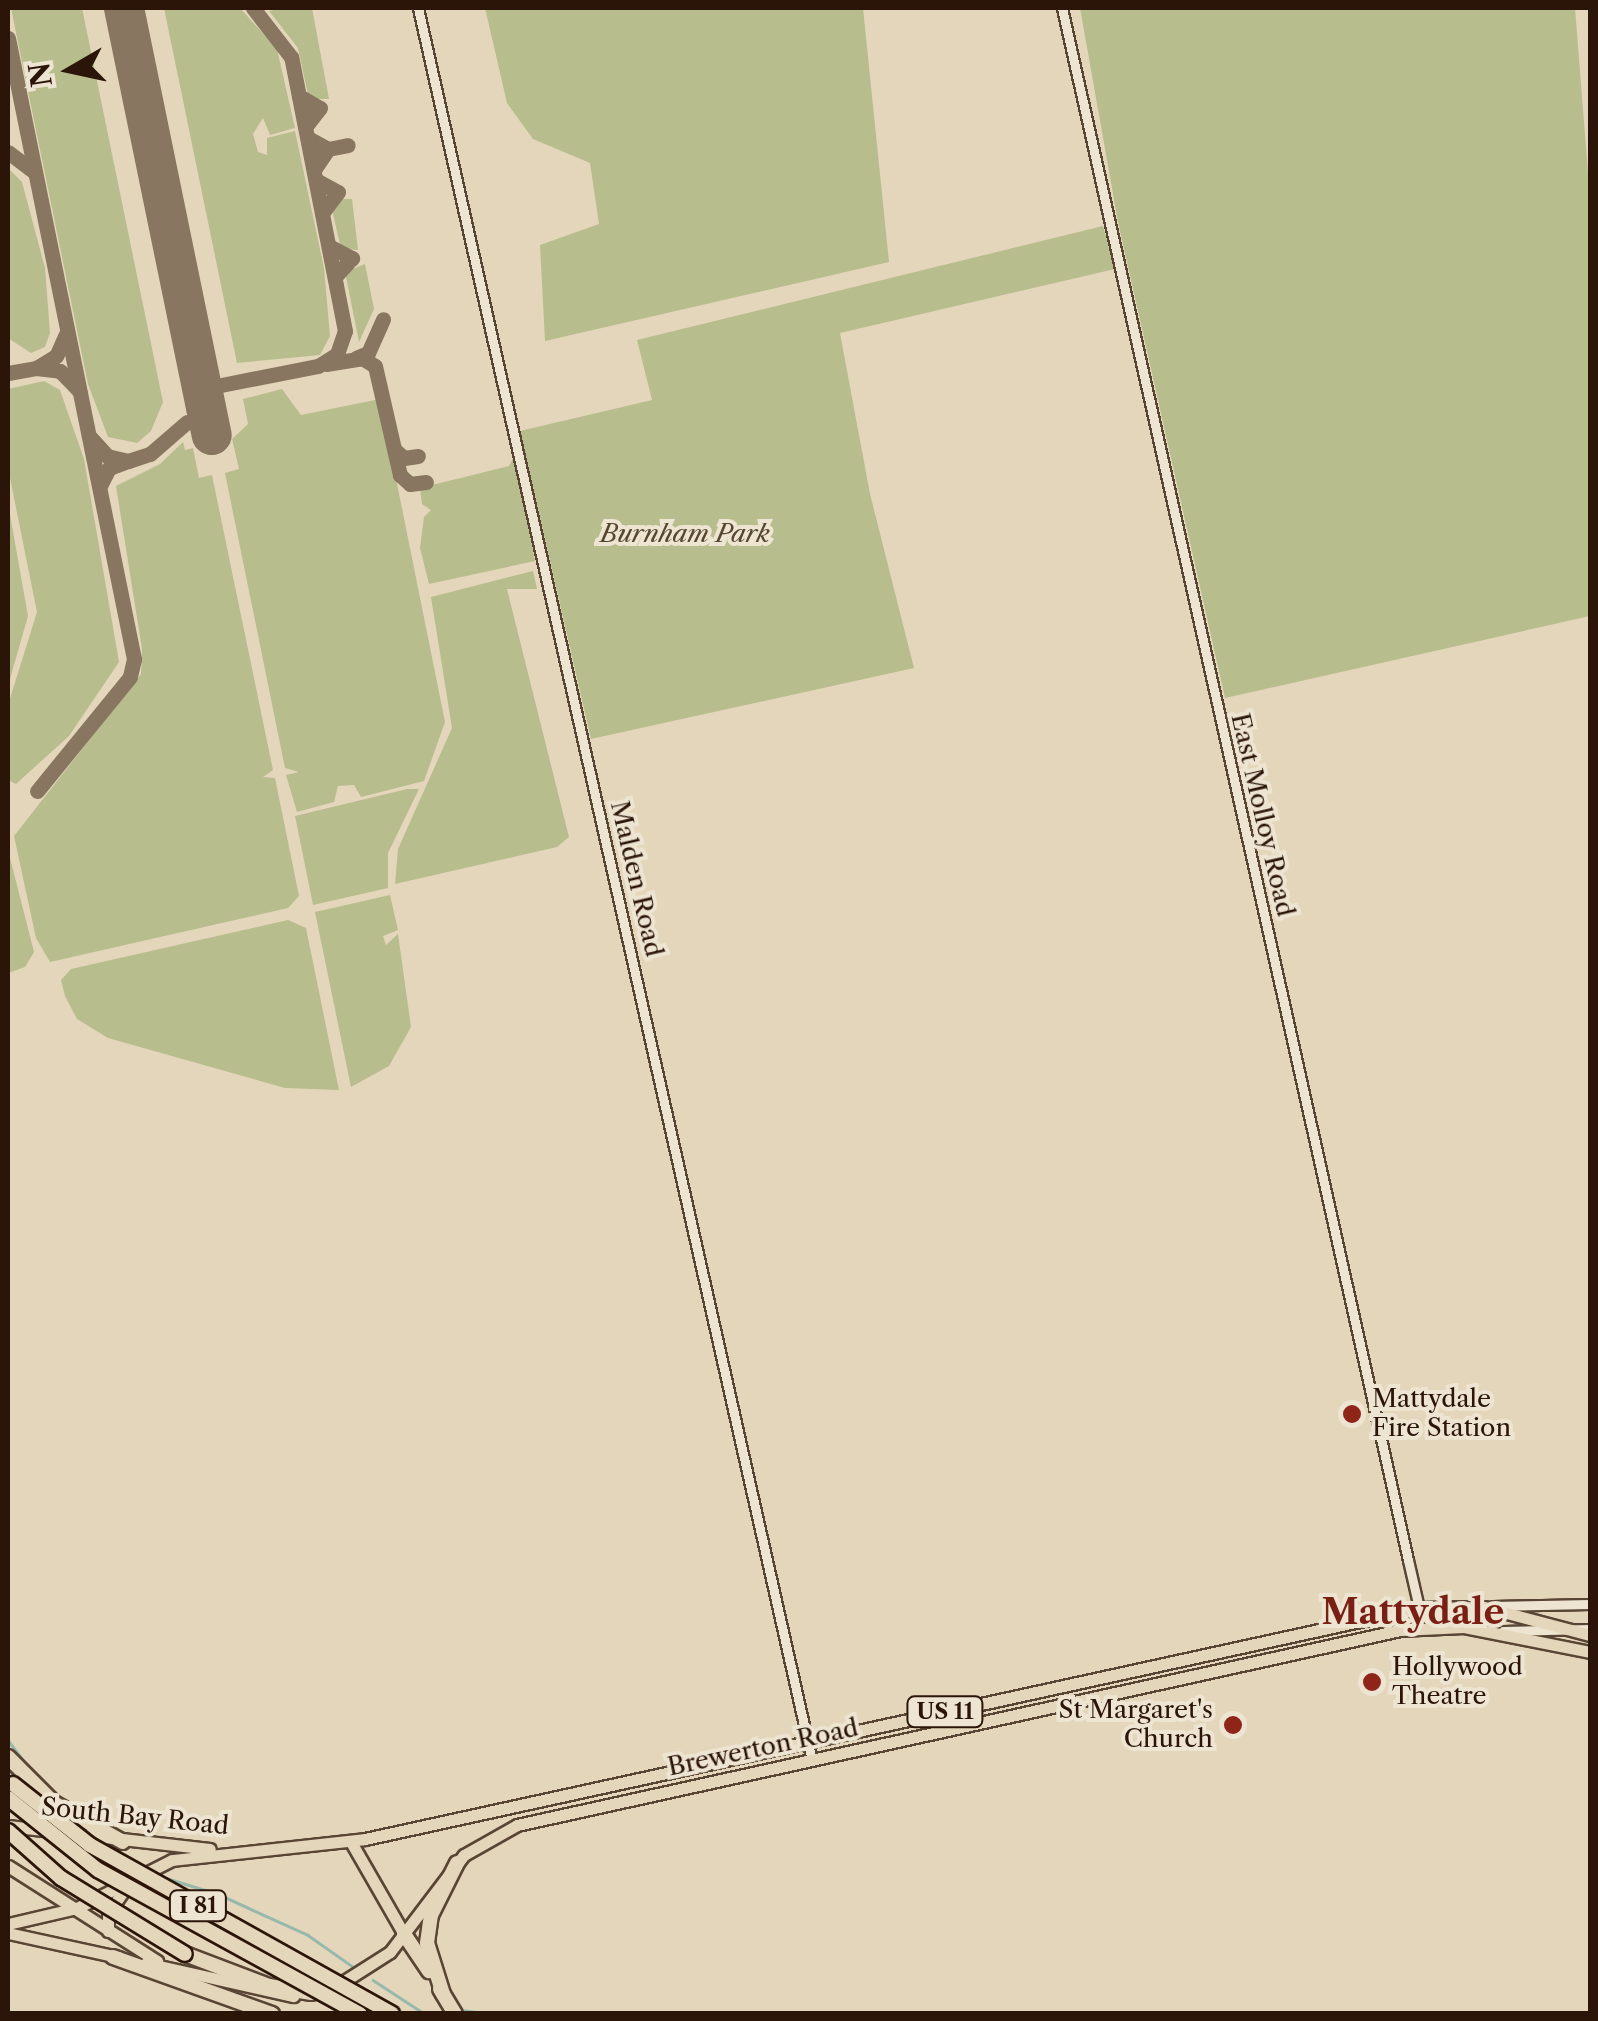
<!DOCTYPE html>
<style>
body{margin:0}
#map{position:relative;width:1598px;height:2021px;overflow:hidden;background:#e4d6ba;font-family:"Libre Caslon Text",serif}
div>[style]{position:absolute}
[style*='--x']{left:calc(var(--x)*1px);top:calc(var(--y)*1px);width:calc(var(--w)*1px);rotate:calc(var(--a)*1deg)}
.green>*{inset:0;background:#b8bd8d}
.stream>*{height:2.5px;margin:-1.25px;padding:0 1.25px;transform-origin:1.25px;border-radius:1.25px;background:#96b9ac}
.taxiway>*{height:15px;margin:-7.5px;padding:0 7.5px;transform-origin:7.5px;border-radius:7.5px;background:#887661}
.runway>*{height:40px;margin:-20px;padding:0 20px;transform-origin:20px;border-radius:20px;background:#887661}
.roads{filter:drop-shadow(2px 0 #594534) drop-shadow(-2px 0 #594534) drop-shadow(0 2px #594534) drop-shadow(0 -2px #594534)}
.minor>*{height:9px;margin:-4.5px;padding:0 4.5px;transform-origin:4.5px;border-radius:4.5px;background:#ede4d2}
.major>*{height:11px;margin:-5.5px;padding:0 5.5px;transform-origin:5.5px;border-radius:5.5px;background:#e4d6ba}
.highway>*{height:14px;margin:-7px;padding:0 7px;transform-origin:7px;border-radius:7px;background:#e4d6ba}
.bridges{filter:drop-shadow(2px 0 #2b1508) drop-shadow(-2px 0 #2b1508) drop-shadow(0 2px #2b1508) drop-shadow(0 -2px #2b1508)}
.highway-bridge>*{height:14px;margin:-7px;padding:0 7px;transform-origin:7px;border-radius:7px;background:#e4d6ba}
.dots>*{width:28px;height:28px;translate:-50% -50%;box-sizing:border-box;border:5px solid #ede4d2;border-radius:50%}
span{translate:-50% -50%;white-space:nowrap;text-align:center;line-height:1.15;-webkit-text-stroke:8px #ede4d2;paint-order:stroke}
.shield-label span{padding:2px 8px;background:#ede4d2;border:2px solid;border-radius:8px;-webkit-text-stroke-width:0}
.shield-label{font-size:22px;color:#2b1508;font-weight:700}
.park-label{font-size:25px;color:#554730;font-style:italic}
.street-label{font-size:25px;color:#2b1508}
.poi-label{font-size:25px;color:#2b1508}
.left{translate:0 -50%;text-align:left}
.right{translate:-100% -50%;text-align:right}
.district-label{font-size:35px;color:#7a1f14;font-weight:700}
.frame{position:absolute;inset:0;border:10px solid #2b1508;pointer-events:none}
.north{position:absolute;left:20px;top:20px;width:100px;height:100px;-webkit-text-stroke:8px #ede4d2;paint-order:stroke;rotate:261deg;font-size:28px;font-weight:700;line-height:40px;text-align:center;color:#2b1508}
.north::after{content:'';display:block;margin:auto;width:35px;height:45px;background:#2b1508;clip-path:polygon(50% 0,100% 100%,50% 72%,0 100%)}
</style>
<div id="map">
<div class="green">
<div style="clip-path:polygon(11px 8px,82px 8px,163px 402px,151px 431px,137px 443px,108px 437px,88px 384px)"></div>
<div style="clip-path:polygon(164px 8px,240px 8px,277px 49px,295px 128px,270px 135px,263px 118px,253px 134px,258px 152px,267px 155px,267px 138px,295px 131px,324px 268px,330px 336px,320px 355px,237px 363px)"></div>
<div style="clip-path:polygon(282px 8px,312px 8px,329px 99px,309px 99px,298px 48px,269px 11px)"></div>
<div style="clip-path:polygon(485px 8px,863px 8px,889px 262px,545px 341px,540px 245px,599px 224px,590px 163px,533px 139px,507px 103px)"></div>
<div style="clip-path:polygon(1080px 8px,1575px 8px,1590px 198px,1590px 616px,1225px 698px,1118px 222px)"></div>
<div style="clip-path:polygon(8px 168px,22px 182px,45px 268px,50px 333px,45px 347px,31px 353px,8px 338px)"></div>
<div style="clip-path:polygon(339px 199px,352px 199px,358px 250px,341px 249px,331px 205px)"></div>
<div style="clip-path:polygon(1103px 226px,1115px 269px,840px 333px,870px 494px,914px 668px,591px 739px,520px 431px,652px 400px,637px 340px)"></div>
<div style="clip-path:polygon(365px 264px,374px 309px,359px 342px,345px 272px)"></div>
<div style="clip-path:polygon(44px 381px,60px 390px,84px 459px,119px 662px,69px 736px,16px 784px,8px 780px,8px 705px,37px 612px,8px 468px,8px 389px)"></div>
<div style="clip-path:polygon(282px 389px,301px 415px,380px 399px,445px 722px,424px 781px,361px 797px,354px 785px,338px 786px,334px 802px,297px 812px,286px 775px,299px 772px,285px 768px,225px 473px,239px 469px,232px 439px,248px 424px,243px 399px)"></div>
<div style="clip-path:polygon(183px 442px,185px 450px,193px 448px,199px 478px,212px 475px,273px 770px,263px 777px,275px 778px,299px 896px,288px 908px,50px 962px,36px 938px,14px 836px,141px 674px,142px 649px,116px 486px,160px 464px)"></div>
<div style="clip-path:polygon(514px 456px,535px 561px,429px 584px,420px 548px,424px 517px,431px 510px,422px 504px,420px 488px,509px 466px)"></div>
<div style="clip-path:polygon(9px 509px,28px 616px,8px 686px,8px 510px)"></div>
<div style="clip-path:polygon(533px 571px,537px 589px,507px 589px,569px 837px,557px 847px,395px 884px,398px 849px,452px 728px,431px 597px)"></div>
<div style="clip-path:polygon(407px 789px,419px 789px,388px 853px,388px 888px,313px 905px,295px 816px)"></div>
<div style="clip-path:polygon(8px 850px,34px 952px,25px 967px,8px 973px)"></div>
<div style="clip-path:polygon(390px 895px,398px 930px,383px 936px,386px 945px,398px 934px,411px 1027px,389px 1066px,351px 1087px,315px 912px)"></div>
<div style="clip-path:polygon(288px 920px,306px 928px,339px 1090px,285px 1088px,108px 1038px,77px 1019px,65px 996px,61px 980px,71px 969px)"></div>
</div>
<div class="stream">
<div style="--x:8;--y:1740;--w:38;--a:53"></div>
<div style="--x:163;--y:1877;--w:58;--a:17.2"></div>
<div style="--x:218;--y:1894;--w:99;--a:24.5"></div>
<div style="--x:308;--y:1935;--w:54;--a:35.2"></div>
<div style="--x:373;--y:1980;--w:59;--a:33.1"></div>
<div style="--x:422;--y:2012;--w:21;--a:3"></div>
<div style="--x:462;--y:2010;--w:27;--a:8"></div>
</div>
<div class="taxiway">
<div style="--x:8;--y:38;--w:634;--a:78.53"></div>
<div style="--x:134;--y:659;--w:18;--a:103"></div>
<div style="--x:130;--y:677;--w:147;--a:129.2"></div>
<div style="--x:299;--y:96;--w:24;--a:30"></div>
<div style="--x:320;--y:108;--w:24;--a:128"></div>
<div style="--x:308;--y:138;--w:23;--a:29"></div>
<div style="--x:328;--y:149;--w:25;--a:124"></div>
<div style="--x:328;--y:149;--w:20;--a:-11"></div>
<div style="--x:8;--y:152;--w:31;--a:37"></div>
<div style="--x:316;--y:180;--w:25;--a:29"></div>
<div style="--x:338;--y:192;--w:25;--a:127"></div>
<div style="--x:331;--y:247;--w:24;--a:28"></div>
<div style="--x:352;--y:258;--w:24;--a:132"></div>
<div style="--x:66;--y:334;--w:24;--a:114"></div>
<div style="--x:56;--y:356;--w:23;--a:149"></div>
<div style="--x:36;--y:368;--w:24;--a:7"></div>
<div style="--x:60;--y:371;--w:28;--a:46"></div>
<div style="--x:356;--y:358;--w:13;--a:-23"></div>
<div style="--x:368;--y:353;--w:37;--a:-66"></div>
<div style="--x:326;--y:364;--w:36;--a:-9"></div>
<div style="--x:362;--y:358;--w:15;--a:32"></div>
<div style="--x:375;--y:366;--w:112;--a:77.1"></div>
<div style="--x:400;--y:475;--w:13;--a:42"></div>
<div style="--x:410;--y:484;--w:16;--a:-7"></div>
<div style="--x:8;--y:373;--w:28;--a:-10"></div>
<div style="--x:221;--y:385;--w:99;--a:-11.1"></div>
<div style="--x:318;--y:366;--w:22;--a:-32"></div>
<div style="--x:337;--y:354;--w:24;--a:-71"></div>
<div style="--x:345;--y:331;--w:279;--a:-101.1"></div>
<div style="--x:291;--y:57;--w:62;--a:-127.8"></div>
<div style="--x:91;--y:438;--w:24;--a:48"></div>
<div style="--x:107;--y:456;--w:22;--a:13"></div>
<div style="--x:128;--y:461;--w:20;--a:160"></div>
<div style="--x:109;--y:468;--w:20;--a:117"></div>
<div style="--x:395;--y:450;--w:12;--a:42"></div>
<div style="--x:404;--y:458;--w:14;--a:-8"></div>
<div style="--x:128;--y:461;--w:23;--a:-18"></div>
<div style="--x:150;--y:454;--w:49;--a:-40.9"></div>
</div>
<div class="runway">
<div style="--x:124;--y:8;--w:436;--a:78.4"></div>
</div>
<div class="roads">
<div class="minor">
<div style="--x:418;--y:8;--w:1796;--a:77.33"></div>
<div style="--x:1062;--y:8;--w:1590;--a:77.43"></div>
<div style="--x:1408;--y:1560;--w:49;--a:77.1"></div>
<div style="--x:1419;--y:1608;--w:24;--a:52"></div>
<div style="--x:1493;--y:1606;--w:97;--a:-1.2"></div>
<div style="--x:1503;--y:1631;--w:87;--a:-1.3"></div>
</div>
<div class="major">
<div style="--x:8;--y:1826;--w:203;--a:6.5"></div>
<div style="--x:351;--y:1842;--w:106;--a:60.1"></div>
<div style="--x:8;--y:1866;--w:177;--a:32.5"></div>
<div style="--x:8;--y:1924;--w:71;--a:-13.1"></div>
<div style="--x:77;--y:1908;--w:106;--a:-26.8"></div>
<div style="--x:172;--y:1860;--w:194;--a:-6.2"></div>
<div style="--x:365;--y:1839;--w:1079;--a:-12.36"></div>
<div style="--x:1419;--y:1608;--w:65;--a:-0.9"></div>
<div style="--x:1484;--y:1607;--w:110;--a:14.8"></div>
<div style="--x:108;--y:1931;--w:18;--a:-90"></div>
<div style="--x:108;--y:1913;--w:33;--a:-55"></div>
<div style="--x:8;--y:1933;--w:113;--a:12.3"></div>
<div style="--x:146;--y:1963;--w:151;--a:12.7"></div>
<div style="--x:335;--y:1987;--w:65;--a:-32.5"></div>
<div style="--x:390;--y:1952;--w:122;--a:-52.7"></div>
<div style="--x:464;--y:1855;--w:61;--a:-29.5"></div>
<div style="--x:517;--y:1825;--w:904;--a:-12.45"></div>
<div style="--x:1400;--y:1630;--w:64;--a:-2.7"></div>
<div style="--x:1464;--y:1627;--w:128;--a:11.2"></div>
</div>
<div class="highway">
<div style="--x:8;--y:1757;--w:65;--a:45"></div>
<div style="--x:54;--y:1803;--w:79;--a:29.5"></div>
<div style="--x:404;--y:1934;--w:45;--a:56"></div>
<div style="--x:185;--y:1954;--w:90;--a:20.9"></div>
<div style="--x:269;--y:1986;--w:43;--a:9.5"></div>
<div style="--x:113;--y:1957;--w:169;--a:19.7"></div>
<div style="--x:440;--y:1989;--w:29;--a:59"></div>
<div style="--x:443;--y:1994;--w:53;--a:-107.4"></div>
<div style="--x:427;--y:1943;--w:28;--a:-82"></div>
<div style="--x:431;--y:1915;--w:58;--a:-63.4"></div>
</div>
</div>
<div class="bridges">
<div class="highway-bridge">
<div style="--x:13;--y:1784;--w:98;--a:38.4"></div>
<div style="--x:90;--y:1845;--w:346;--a:29.2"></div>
<div style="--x:8;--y:1798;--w:115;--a:38.7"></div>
<div style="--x:98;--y:1870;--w:299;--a:28.8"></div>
<div style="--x:8;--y:1831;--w:71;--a:41.6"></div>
<div style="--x:61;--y:1878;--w:145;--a:31.5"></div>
</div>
</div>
<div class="dots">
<div style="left:1352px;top:1414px;background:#8f2418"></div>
<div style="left:1372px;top:1682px;background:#8f2418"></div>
<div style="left:1233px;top:1725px;background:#8f2418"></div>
</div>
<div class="shield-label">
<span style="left:945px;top:1712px">US 11</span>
<span style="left:198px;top:1906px">I 81</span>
</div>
<div class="park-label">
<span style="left:685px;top:534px">Burnham Park</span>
</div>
<div class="street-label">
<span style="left:1262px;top:815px;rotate:77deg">East Molloy Road</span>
<span style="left:636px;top:879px;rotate:77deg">Malden Road</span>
<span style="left:763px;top:1748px;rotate:-12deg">Brewerton Road</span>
<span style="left:135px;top:1817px;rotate:6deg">South Bay Road</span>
</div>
<div class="poi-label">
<span class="left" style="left:1372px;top:1414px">Mattydale<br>Fire Station</span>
<span class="left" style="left:1392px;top:1682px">Hollywood<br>Theatre</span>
<span class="right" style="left:1213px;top:1725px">St Margaret's<br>Church</span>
</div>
<div class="district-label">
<span style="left:1413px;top:1612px">Mattydale</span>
</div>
<div class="frame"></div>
<div class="north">N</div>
</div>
